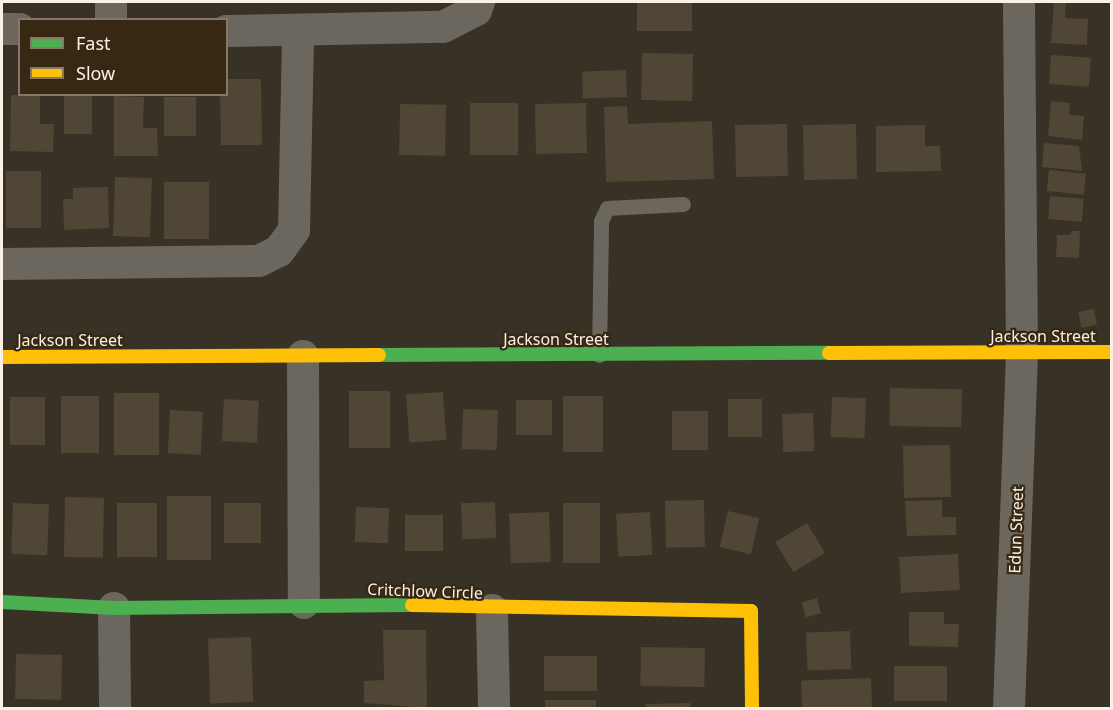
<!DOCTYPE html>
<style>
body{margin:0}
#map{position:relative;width:1113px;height:710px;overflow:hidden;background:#383125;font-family:"Noto Sans",sans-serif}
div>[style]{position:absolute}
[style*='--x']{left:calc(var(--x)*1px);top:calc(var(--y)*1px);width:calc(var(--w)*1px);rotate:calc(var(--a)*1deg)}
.building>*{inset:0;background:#504636;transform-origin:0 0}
.lane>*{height:15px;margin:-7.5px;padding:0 7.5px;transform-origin:7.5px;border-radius:7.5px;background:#6c675e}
.street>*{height:32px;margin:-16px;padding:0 16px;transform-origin:16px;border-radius:16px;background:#6c675e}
.fast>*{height:14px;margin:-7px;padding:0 7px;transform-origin:7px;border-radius:7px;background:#4caf50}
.slow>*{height:14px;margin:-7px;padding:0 7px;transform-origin:7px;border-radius:7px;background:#ffc107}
span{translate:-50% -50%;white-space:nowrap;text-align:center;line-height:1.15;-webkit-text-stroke:4.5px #362813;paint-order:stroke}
.street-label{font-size:16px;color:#faf0e4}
.frame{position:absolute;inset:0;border:3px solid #faf0e4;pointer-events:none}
.legend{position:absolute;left:18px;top:18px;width:210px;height:78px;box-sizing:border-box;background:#362813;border:2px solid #847867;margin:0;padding:8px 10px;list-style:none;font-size:18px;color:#faf0e4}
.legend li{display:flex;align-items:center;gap:12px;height:30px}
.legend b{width:30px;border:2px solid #847867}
</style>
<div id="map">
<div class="building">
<div style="left:637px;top:2px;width:55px;height:29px"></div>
<div style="clip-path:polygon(1054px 2px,1066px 2px,1065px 18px,1088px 19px,1087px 45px,1051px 43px)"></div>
<div style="left:642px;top:53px;width:51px;height:47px;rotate:1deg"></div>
<div style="left:1051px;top:55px;width:40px;height:29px;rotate:4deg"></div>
<div style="left:626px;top:70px;width:27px;height:44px;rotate:88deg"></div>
<div style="clip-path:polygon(226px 79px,261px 79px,262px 145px,221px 145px,220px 94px,226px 94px)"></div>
<div style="left:64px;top:94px;width:28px;height:40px"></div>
<div style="clip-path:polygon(11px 95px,40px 95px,40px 124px,54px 124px,53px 152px,10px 151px)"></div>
<div style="clip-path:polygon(114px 96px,144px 97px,143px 128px,157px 128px,158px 156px,114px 156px)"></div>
<div style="left:164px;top:97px;width:32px;height:39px"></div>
<div style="clip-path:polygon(1051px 101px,1070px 103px,1069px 115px,1084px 116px,1082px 140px,1048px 136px)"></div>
<div style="left:470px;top:103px;width:48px;height:52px"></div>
<div style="left:586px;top:103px;width:50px;height:51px;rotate:89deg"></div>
<div style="left:400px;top:104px;width:46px;height:51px;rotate:1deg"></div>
<div style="clip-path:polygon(627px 106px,628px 124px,712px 121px,714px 179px,606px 182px,604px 107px)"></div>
<div style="left:787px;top:124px;width:52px;height:52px;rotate:89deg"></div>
<div style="left:856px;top:124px;width:55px;height:53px;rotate:89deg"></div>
<div style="clip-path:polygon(925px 125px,925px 146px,940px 146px,941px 171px,876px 172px,876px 126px)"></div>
<div style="clip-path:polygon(1044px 143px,1079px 146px,1082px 171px,1042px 167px)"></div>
<div style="left:1049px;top:170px;width:37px;height:21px;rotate:6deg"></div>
<div style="left:6px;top:171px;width:35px;height:57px"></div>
<div style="left:115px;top:177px;width:37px;height:59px;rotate:2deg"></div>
<div style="left:164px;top:182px;width:45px;height:57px"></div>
<div style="clip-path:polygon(108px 187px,109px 228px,64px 230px,63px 199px,73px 199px,73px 188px)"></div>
<div style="left:1050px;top:196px;width:34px;height:23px;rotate:5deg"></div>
<div style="clip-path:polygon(1071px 231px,1080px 231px,1079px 258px,1056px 257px,1057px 235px,1070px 235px)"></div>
<div style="left:1094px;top:309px;width:16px;height:16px;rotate:79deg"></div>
<div style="left:890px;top:388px;width:72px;height:38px;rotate:1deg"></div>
<div style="left:349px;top:391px;width:41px;height:57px"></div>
<div style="left:443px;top:392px;width:48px;height:37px;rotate:86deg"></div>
<div style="left:114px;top:393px;width:45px;height:62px"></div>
<div style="left:61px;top:396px;width:38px;height:57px"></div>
<div style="left:563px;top:396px;width:40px;height:56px"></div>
<div style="left:10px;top:397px;width:35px;height:48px"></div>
<div style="left:832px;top:397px;width:34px;height:40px;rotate:2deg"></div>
<div style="left:224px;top:399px;width:35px;height:42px;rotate:3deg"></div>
<div style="left:762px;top:399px;width:38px;height:34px;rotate:90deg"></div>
<div style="left:516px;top:400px;width:36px;height:35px"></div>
<div style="left:463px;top:409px;width:35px;height:40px;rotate:2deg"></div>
<div style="left:170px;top:410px;width:33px;height:43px;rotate:3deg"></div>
<div style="left:672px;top:411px;width:36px;height:39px"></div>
<div style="left:813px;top:413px;width:38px;height:31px;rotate:88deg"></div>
<div style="left:950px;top:445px;width:52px;height:47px;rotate:89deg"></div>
<div style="left:167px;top:496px;width:44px;height:64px"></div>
<div style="left:65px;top:497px;width:39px;height:60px;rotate:1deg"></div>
<div style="left:704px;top:500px;width:47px;height:39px;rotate:89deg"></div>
<div style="clip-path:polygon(942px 500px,942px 517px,956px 517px,956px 535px,907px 536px,905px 501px)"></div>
<div style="left:495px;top:502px;width:36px;height:34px;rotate:88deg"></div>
<div style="left:13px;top:503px;width:36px;height:51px;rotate:2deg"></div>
<div style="left:117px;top:503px;width:40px;height:54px"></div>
<div style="left:224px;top:503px;width:37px;height:40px"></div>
<div style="left:563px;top:503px;width:37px;height:60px"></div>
<div style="left:356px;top:507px;width:33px;height:35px;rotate:2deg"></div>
<div style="left:728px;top:511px;width:32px;height:37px;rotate:13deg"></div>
<div style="left:549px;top:512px;width:50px;height:40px;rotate:88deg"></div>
<div style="left:650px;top:512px;width:43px;height:34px;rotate:87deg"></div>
<div style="left:405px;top:515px;width:38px;height:36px"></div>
<div style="left:807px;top:523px;width:35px;height:37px;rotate:59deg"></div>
<div style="left:958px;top:554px;width:36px;height:59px;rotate:87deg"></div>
<div style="left:817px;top:598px;width:16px;height:16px;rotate:75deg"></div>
<div style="clip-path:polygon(909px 612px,944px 612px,944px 624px,959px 624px,958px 647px,909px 646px)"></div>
<div style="clip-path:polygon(383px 630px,426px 630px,427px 708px,364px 703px,364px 681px,384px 680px)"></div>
<div style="left:850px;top:631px;width:38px;height:44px;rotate:88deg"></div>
<div style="left:251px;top:637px;width:65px;height:43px;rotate:88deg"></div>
<div style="left:641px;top:647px;width:64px;height:39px;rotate:1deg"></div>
<div style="left:16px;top:654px;width:46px;height:45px;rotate:1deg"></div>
<div style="left:597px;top:656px;width:35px;height:53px;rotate:90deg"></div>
<div style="left:947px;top:666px;width:35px;height:53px;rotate:90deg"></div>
<div style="left:871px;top:678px;width:30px;height:70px;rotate:88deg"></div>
<div style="left:545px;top:700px;width:51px;height:8px"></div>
<div style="clip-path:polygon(690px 703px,690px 708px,646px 708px,646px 704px)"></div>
</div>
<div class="lane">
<div style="--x:599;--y:355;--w:134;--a:-89.1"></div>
<div style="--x:601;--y:221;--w:14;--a:-65"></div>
<div style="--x:607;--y:208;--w:76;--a:-3"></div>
</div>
<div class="street">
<div style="--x:111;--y:2;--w:18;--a:90"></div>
<div style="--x:2;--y:29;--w:18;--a:0"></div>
<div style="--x:226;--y:31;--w:217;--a:-1.1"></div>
<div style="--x:443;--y:27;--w:37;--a:-27"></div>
<div style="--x:476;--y:10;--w:9;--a:-69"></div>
<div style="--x:2;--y:264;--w:257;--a:-0.7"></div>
<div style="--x:259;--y:261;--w:22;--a:-27"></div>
<div style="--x:279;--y:251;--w:26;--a:-54"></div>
<div style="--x:294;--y:230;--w:199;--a:-88.8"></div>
<div style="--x:303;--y:356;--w:247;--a:89.8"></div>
<div style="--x:114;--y:608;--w:100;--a:89.4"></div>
<div style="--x:492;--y:610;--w:98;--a:88.8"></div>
<div style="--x:1009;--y:708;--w:356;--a:-87.9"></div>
<div style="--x:1022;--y:352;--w:350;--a:-90.5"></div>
</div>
<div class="fast">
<div style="--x:379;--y:355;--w:450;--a:-0.3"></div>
<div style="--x:2;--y:602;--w:112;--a:3.1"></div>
<div style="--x:114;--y:608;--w:298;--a:-0.6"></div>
</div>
<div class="slow">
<div style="--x:829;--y:353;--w:283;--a:-0.2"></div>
<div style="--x:2;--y:357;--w:377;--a:-0.3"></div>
<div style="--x:412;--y:605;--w:339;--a:1"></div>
<div style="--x:751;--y:611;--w:97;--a:89.4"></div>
</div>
<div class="street-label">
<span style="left:1043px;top:336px">Jackson Street</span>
<span style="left:556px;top:339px">Jackson Street</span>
<span style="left:70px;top:340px">Jackson Street</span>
<span style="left:1016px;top:530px;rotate:-88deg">Edun Street</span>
<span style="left:425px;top:591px;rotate:2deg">Critchlow Circle</span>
</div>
<div class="frame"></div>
<ul class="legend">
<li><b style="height:8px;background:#4caf50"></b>Fast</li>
<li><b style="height:8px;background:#ffc107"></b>Slow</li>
</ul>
</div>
